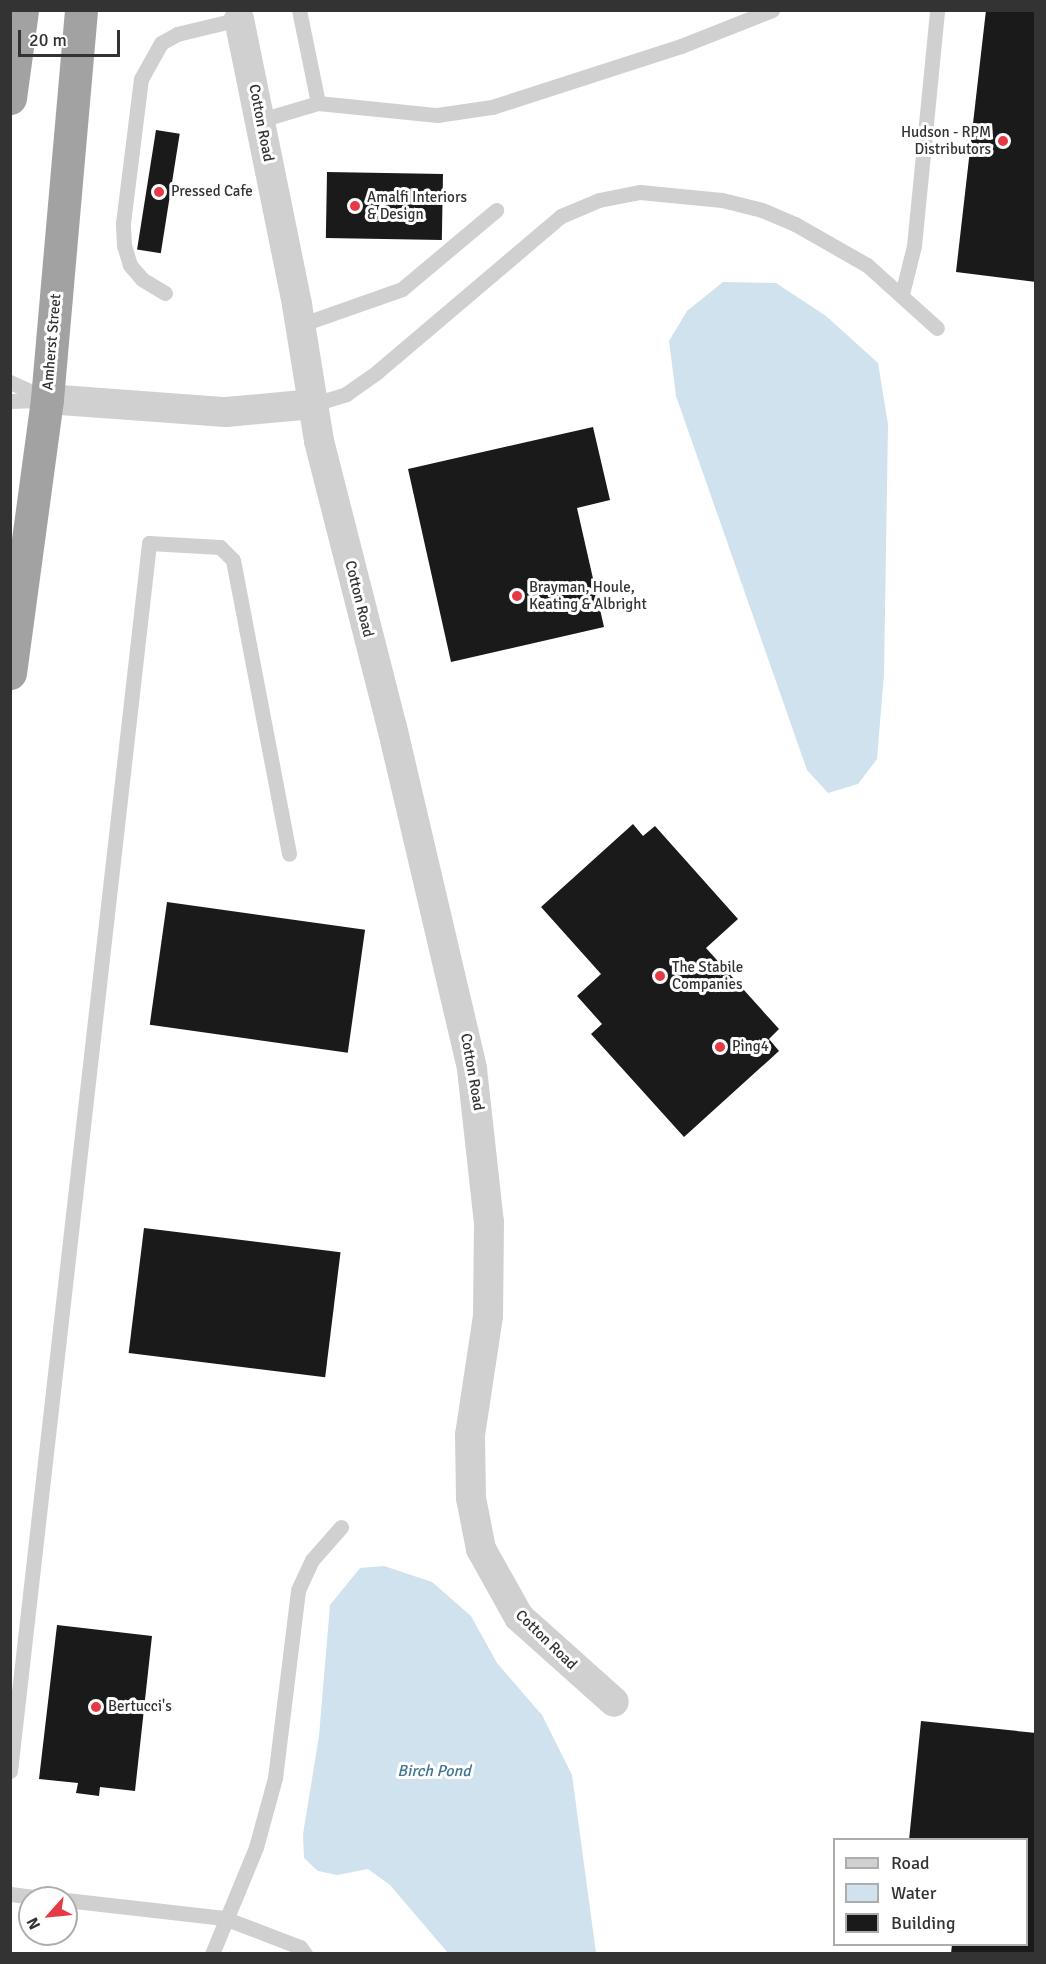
<!DOCTYPE html>
<style>
body{margin:0}
#map{position:relative;width:1046px;height:1964px;overflow:hidden;background:#fff;font-family:Signika,sans-serif}
div>[style]{position:absolute}
[style*='--x']{left:calc(var(--x)*1px);top:calc(var(--y)*1px);width:calc(var(--w)*1px);rotate:calc(var(--a)*1deg)}
.water>*{inset:0;background:#cfe2ee}
.building>*{inset:0;background:#1a1a1a;transform-origin:0 0}
.service>*{height:15px;margin:-7.5px;padding:0 7.5px;transform-origin:7.5px;border-radius:7.5px;background:#d0d0d0}
.minor>*{height:30px;margin:-15px;padding:0 15px;transform-origin:15px;border-radius:15px;background:#d0d0d0}
.trunk>*{height:33px;margin:-16.5px;padding:0 16.5px;transform-origin:16.5px;border-radius:16.5px;background:#a2a2a2}
.dots>*{width:16px;height:16px;translate:-50% -50%;box-sizing:border-box;border:3px solid #fff;border-radius:50%}
span{translate:-50% -50%;white-space:nowrap;text-align:center;line-height:1.15;-webkit-text-stroke:6px #fff;paint-order:stroke}
.street-label{font-size:15px;color:#333}
.poi-label{font-size:15px;color:#333}
.right{translate:-100% -50%;text-align:right}
.left{translate:0 -50%;text-align:left}
.water-label{font-size:16px;color:#3f7597;font-style:italic}
.frame{position:absolute;inset:0;border:12px solid #333;pointer-events:none}
.legend{position:absolute;left:833px;top:1838px;width:195px;height:108px;box-sizing:border-box;background:#fff;border:2px solid #adadad;margin:0;padding:8px 10px;list-style:none;font-size:18px;color:#333}
.legend li{display:flex;align-items:center;gap:12px;height:30px}
.legend b{width:30px;border:2px solid #adadad}
.north{position:absolute;left:18px;top:1886px;width:60px;height:60px;box-sizing:border-box;background:#fff;border:2px solid #adadad;border-radius:50%;rotate:243deg;font-size:16px;font-weight:700;line-height:24px;text-align:center;color:#333}
.north::after{content:'';display:block;margin:auto;width:21px;height:27px;background:#e63946;clip-path:polygon(50% 0,100% 100%,50% 72%,0 100%)}
.scale{position:absolute;left:18px;top:30px;width:102px;height:27px;box-sizing:border-box;border:3px solid #333;border-top:0;padding-left:8px;font-size:18px;line-height:21px;white-space:nowrap;color:#333;-webkit-text-stroke:4px #fff;paint-order:stroke}
</style>
<div id="map">
<div class="water">
<div style="clip-path:polygon(723px 282px,776px 283px,826px 316px,878px 363px,888px 424px,884px 674px,877px 759px,858px 784px,828px 793px,807px 770px,676px 396px,669px 341px,687px 311px)"></div>
<div style="clip-path:polygon(384px 1566px,432px 1582px,471px 1616px,497px 1663px,542px 1715px,572px 1775px,596px 1953px,448px 1953px,390px 1885px,368px 1869px,337px 1875px,318px 1871px,304px 1858px,303px 1834px,319px 1736px,330px 1605px,360px 1568px)"></div>
</div>
<div class="building">
<div style="clip-path:polygon(986px 10px,1036px 10px,1036px 282px,956px 272px)"></div>
<div style="left:156px;top:130px;width:24px;height:121px;rotate:9deg"></div>
<div style="left:327px;top:172px;width:116px;height:66px;rotate:1deg"></div>
<div style="clip-path:polygon(593px 427px,610px 500px,577px 508px,604px 627px,451px 662px,408px 469px)"></div>
<div style="clip-path:polygon(633px 824px,643px 836px,655px 826px,738px 919px,706px 948px,779px 1029px,769px 1039px,779px 1051px,684px 1137px,591px 1034px,602px 1024px,577px 996px,601px 974px,541px 907px)"></div>
<div style="left:167px;top:902px;width:200px;height:124px;rotate:8deg"></div>
<div style="left:144px;top:1228px;width:198px;height:126px;rotate:7deg"></div>
<div style="clip-path:polygon(57px 1625px,152px 1636px,135px 1791px,100px 1787px,99px 1796px,76px 1793px,78px 1783px,39px 1779px)"></div>
<div style="clip-path:polygon(921px 1721px,1036px 1733px,1036px 1954px,951px 1954px,952px 1944px,1026px 1944px,1026px 1840px,909px 1840px)"></div>
</div>
<div class="service">
<div style="--x:318;--y:103;--w:120;--a:5.8"></div>
<div style="--x:437;--y:115;--w:56;--a:-8.3"></div>
<div style="--x:492;--y:107;--w:199;--a:-17.9"></div>
<div style="--x:681;--y:46;--w:98;--a:-21.6"></div>
<div style="--x:261;--y:120;--w:59;--a:-16.6"></div>
<div style="--x:318;--y:103;--w:95;--a:-101.5"></div>
<div style="--x:165;--y:293;--w:27;--a:-149"></div>
<div style="--x:142;--y:279;--w:18;--a:-131"></div>
<div style="--x:130;--y:265;--w:21;--a:-107"></div>
<div style="--x:124;--y:245;--w:22;--a:-93"></div>
<div style="--x:123;--y:223;--w:145;--a:-82.9"></div>
<div style="--x:141;--y:79;--w:41;--a:-60.9"></div>
<div style="--x:161;--y:43;--w:18;--a:-29"></div>
<div style="--x:177;--y:34;--w:64;--a:-13.6"></div>
<div style="--x:902;--y:294;--w:49;--a:-76"></div>
<div style="--x:914;--y:246;--w:237;--a:-84.4"></div>
<div style="--x:300;--y:325;--w:108;--a:-19.4"></div>
<div style="--x:402;--y:289;--w:123;--a:-40"></div>
<div style="--x:10;--y:382;--w:41;--a:24.7"></div>
<div style="--x:10;--y:401;--w:34;--a:-2"></div>
<div style="--x:314;--y:404;--w:34;--a:-17"></div>
<div style="--x:346;--y:394;--w:38;--a:-35"></div>
<div style="--x:377;--y:372;--w:241;--a:-40.3"></div>
<div style="--x:561;--y:216;--w:41;--a:-22.8"></div>
<div style="--x:599;--y:200;--w:42;--a:-11"></div>
<div style="--x:640;--y:192;--w:82;--a:5.6"></div>
<div style="--x:722;--y:200;--w:41;--a:14"></div>
<div style="--x:762;--y:210;--w:36;--a:23"></div>
<div style="--x:795;--y:224;--w:83;--a:29.7"></div>
<div style="--x:867;--y:265;--w:94;--a:42"></div>
<div style="--x:10;--y:1771;--w:1236;--a:-83.54"></div>
<div style="--x:149;--y:543;--w:71;--a:3.2"></div>
<div style="--x:220;--y:547;--w:18;--a:45"></div>
<div style="--x:233;--y:560;--w:299;--a:79.2"></div>
<div style="--x:10;--y:1894;--w:34;--a:7"></div>
<div style="--x:66;--y:1900;--w:159;--a:6.5"></div>
<div style="--x:224;--y:1918;--w:81;--a:20.9"></div>
<div style="--x:300;--y:1947;--w:9;--a:54"></div>
<div style="--x:212;--y:1954;--w:116;--a:-67.6"></div>
<div style="--x:256;--y:1847;--w:72;--a:-74.6"></div>
<div style="--x:275;--y:1778;--w:189;--a:-83"></div>
<div style="--x:298;--y:1590;--w:33;--a:-65"></div>
<div style="--x:312;--y:1560;--w:44;--a:-48.7"></div>
</div>
<div class="minor">
<div style="--x:239;--y:19;--w:292;--a:78.5"></div>
<div style="--x:297;--y:305;--w:138;--a:80.8"></div>
<div style="--x:319;--y:441;--w:295;--a:75.7"></div>
<div style="--x:392;--y:727;--w:351;--a:76.8"></div>
<div style="--x:472;--y:1069;--w:154;--a:83.7"></div>
<div style="--x:489;--y:1222;--w:94;--a:90.6"></div>
<div style="--x:488;--y:1316;--w:120;--a:98.6"></div>
<div style="--x:470;--y:1435;--w:63;--a:89.1"></div>
<div style="--x:471;--y:1498;--w:52;--a:78.9"></div>
<div style="--x:481;--y:1549;--w:78;--a:60.8"></div>
<div style="--x:519;--y:1617;--w:127;--a:41.8"></div>
<div style="--x:47;--y:399;--w:179;--a:4.2"></div>
<div style="--x:226;--y:412;--w:88;--a:-5.2"></div>
</div>
<div class="trunk">
<div style="--x:10;--y:98;--w:89;--a:-82.2"></div>
<div style="--x:10;--y:673;--w:276;--a:-82.3"></div>
<div style="--x:47;--y:399;--w:390;--a:-85"></div>
</div>
<div class="dots">
<div style="left:1003px;top:141px;background:#e63946"></div>
<div style="left:159px;top:192px;background:#e63946"></div>
<div style="left:355px;top:206px;background:#e63946"></div>
<div style="left:517px;top:596px;background:#e63946"></div>
<div style="left:660px;top:976px;background:#e63946"></div>
<div style="left:720px;top:1047px;background:#e63946"></div>
<div style="left:96px;top:1707px;background:#e63946"></div>
</div>
<div class="street-label">
<span style="left:261px;top:123px;rotate:79deg">Cotton Road</span>
<span style="left:52px;top:342px;rotate:-85deg">Amherst Street</span>
<span style="left:359px;top:599px;rotate:76deg">Cotton Road</span>
<span style="left:472px;top:1072px;rotate:80deg">Cotton Road</span>
<span style="left:546px;top:1640px;rotate:44deg">Cotton Road</span>
</div>
<div class="poi-label">
<span class="right" style="left:991px;top:141px">Hudson - RPM<br>Distributors</span>
<span class="left" style="left:171px;top:192px">Pressed Cafe</span>
<span class="left" style="left:367px;top:206px">Amalfi Interiors<br>&amp; Design</span>
<span class="left" style="left:529px;top:596px">Brayman, Houle,<br>Keating &amp; Albright</span>
<span class="left" style="left:672px;top:976px">The Stabile<br>Companies</span>
<span class="left" style="left:732px;top:1047px">Ping4</span>
<span class="left" style="left:108px;top:1707px">Bertucci's</span>
</div>
<div class="water-label">
<span style="left:434px;top:1771px">Birch Pond</span>
</div>
<div class="frame"></div>
<ul class="legend">
<li><b style="height:8px;background:#d0d0d0"></b>Road</li>
<li><b style="height:16px;background:#cfe2ee"></b>Water</li>
<li><b style="height:16px;background:#1a1a1a"></b>Building</li>
</ul>
<div class="north">N</div>
<div class="scale">20 m</div>
</div>
